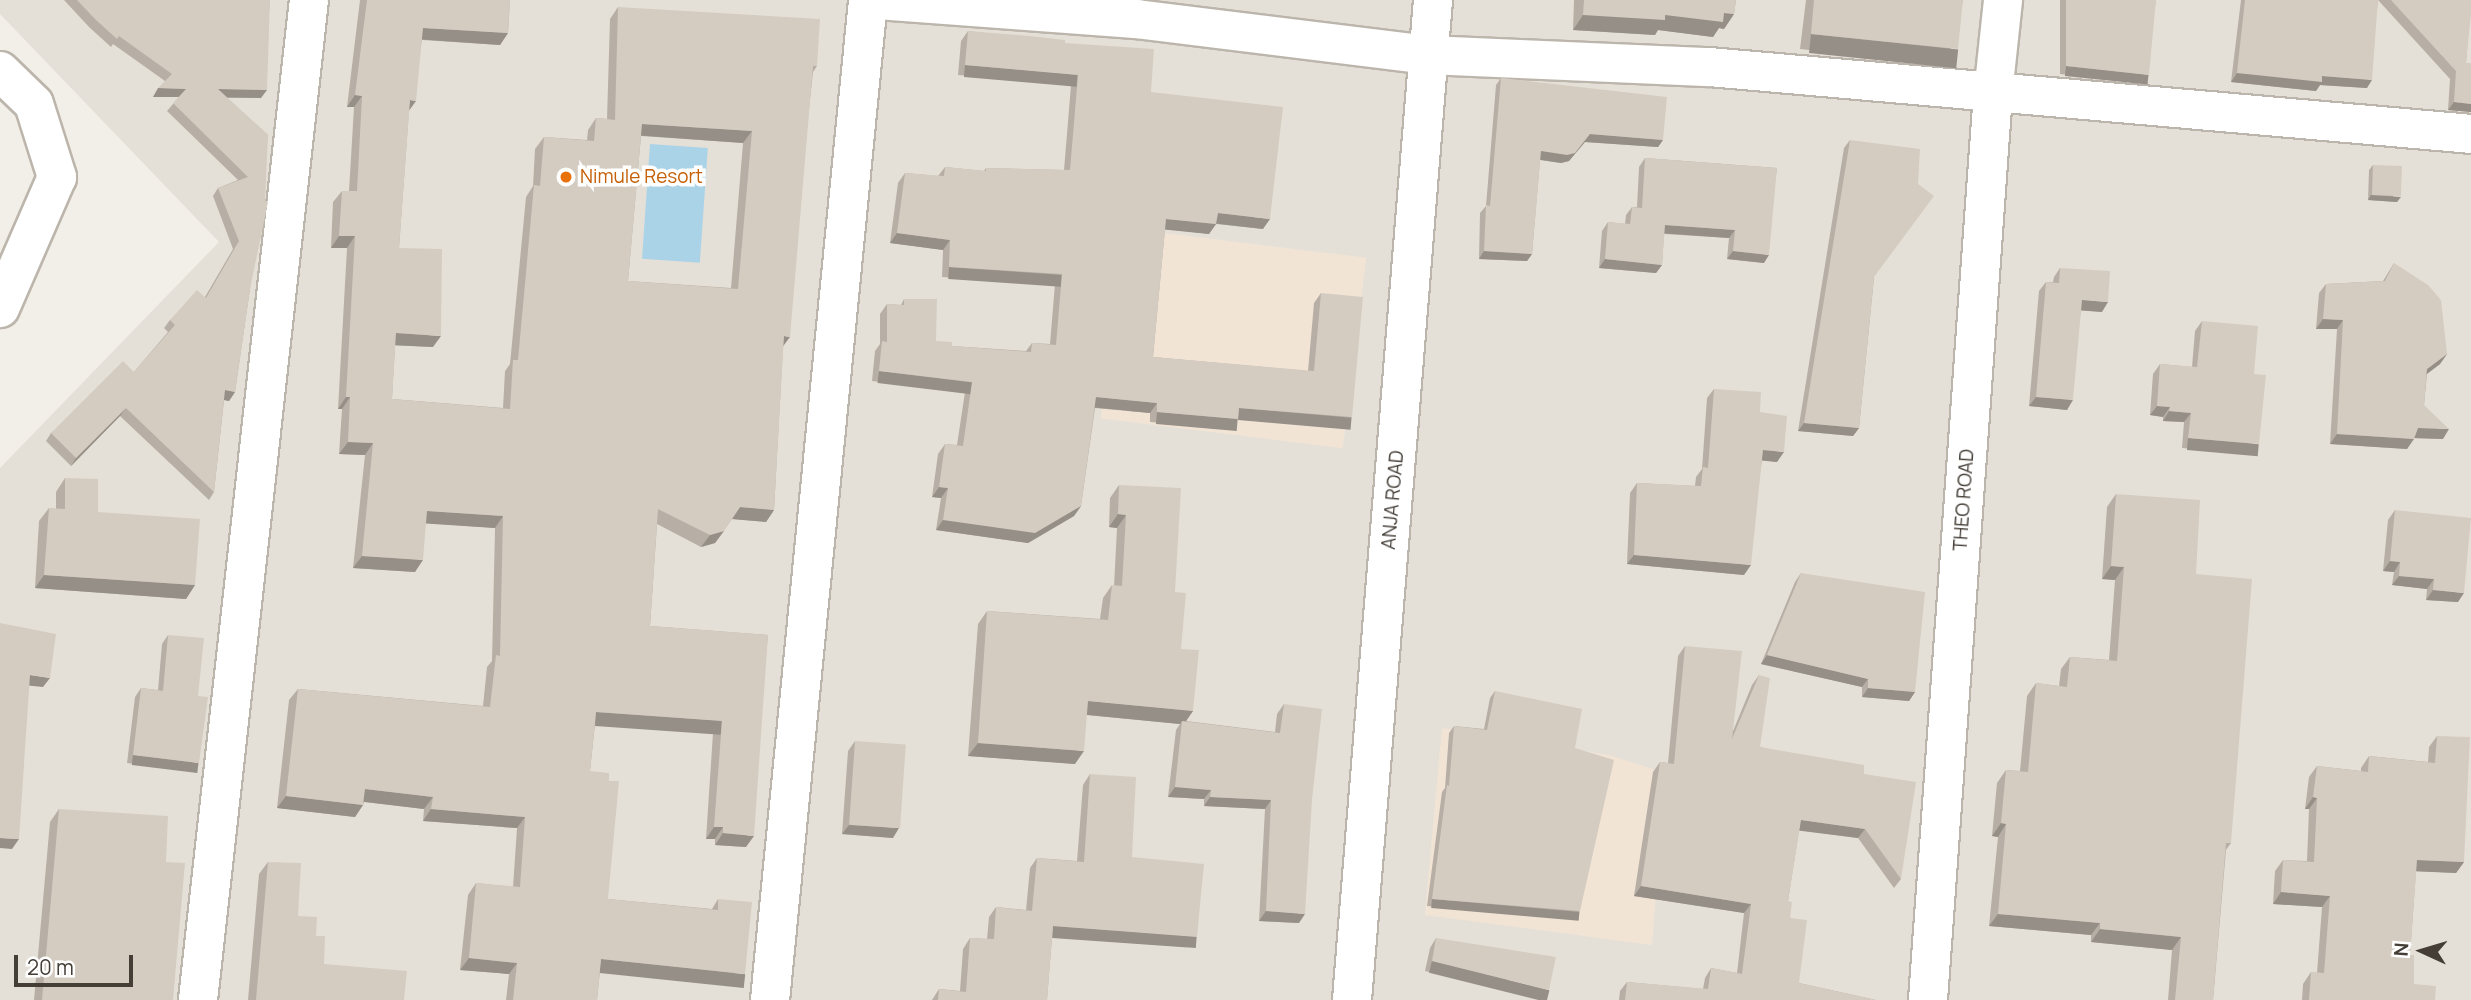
<!DOCTYPE html>
<style>
body{margin:0}
#map{position:relative;width:2471px;height:1000px;overflow:hidden;background:#f2eee8;font-family:Manrope,sans-serif}
div>[style]{position:absolute}
[style*='--x']{left:calc(var(--x)*1px);top:calc(var(--y)*1px);width:calc(var(--w)*1px);rotate:calc(var(--a)*1deg)}
.residential>*{inset:0;background:#e5e0d7}
.commercial>*{inset:0;background:#f2e4d5;transform-origin:0 0}
.water>*{inset:0;background:#abd3e8;transform-origin:0 0}
.roads{filter:drop-shadow(2px 0 #bcb5ab) drop-shadow(-2px 0 #bcb5ab) drop-shadow(0 2px #bcb5ab) drop-shadow(0 -2px #bcb5ab)}
.minor>*{height:38px;margin:-19px;padding:0 19px;transform-origin:19px;border-radius:19px;background:#fff}
.wall>*{inset:0;background:#b7afa6}
.shaded-wall>*{inset:0;background:#958f87;transform-origin:0 0}
.building>*{inset:0;background:#d5ccc1;transform-origin:0 0}
.dots>*{width:19px;height:19px;translate:-50% -50%;box-sizing:border-box;border:4px solid #fff;border-radius:50%}
span{translate:-50% -50%;white-space:nowrap;text-align:center;line-height:1.15;-webkit-text-stroke:7px #fff;paint-order:stroke}
.food-label{font-size:19px;color:#c56008}
.left{translate:0 -50%;text-align:left}
.street-label{font-size:19px;color:#443e37}
.north{position:absolute;left:2387px;top:916px;width:70px;height:70px;-webkit-text-stroke:5px #fff;paint-order:stroke;rotate:274deg;font-size:19px;font-weight:700;line-height:28px;text-align:center;color:#443e37}
.north::after{content:'';display:block;margin:auto;width:24px;height:32px;background:#443e37;clip-path:polygon(50% 0,100% 100%,50% 72%,0 100%)}
.scale{position:absolute;left:14px;top:955px;width:119px;height:32px;box-sizing:border-box;border:4px solid #443e37;border-top:0;padding-left:9px;font-size:21px;line-height:24px;white-space:nowrap;color:#443e37;-webkit-text-stroke:5px #fff;paint-order:stroke}
</style>
<div id="map">
<div class="residential">
<div style="clip-path:polygon(0 0,2471px 0,2471px 1000px,0 1000px,0 468px,219px 242px,0 14px)"></div>
</div>
<div class="commercial">
<div style="left:1124px;top:228px;width:244px;height:192px;rotate:7deg"></div>
<div style="clip-path:polygon(1442px 728px,1609px 755px,1665px 773px,1652px 945px,1425px 915px)"></div>
</div>
<div class="water">
<div style="left:650px;top:144px;width:58px;height:115px;rotate:4deg"></div>
</div>
<div class="roads">
<div class="minor">
<div style="--x:876;--y:0;--w:261;--a:4.2"></div>
<div style="--x:1136;--y:19;--w:295;--a:7"></div>
<div style="--x:1429;--y:55;--w:280;--a:2.5"></div>
<div style="--x:1709;--y:67;--w:765;--a:5.02"></div>
<div style="--x:0;--y:71;--w:47;--a:44.1"></div>
<div style="--x:34;--y:104;--w:77;--a:72.5"></div>
<div style="--x:57;--y:177;--w:143;--a:113.5"></div>
<div style="--x:198;--y:1000;--w:1006;--a:-83.67"></div>
<div style="--x:770;--y:1000;--w:1005;--a:-84.4"></div>
<div style="--x:1352;--y:1000;--w:1003;--a:-85.37"></div>
<div style="--x:1928;--y:1000;--w:908;--a:-85.9"></div>
<div style="--x:1993;--y:94;--w:95;--a:-83.9"></div>
</div>
</div>
<div class="wall">
<div style="clip-path:polygon(64px 0,270px 0,261px 98px,227px 98px,268px 135px,250px 289px,235px 392px,229px 401px,224px 400px,214px 492px,209px 500px,120px 416px,71px 466px,46px 441px,51px 433px,134px 372px,168px 332px,164px 328px,170px 320px,205px 297px,233px 249px,213px 196px,218px 188px,238px 180px,167px 111px,179px 97px,153px 97px,165px 81px,113px 44px,111px 47px,89px 27px)"></div>
<div style="clip-path:polygon(evenodd,360px 0,510px 0,508px 33px,500px 45px,422px 40px,409px 110px,399px 248px,433px 347px,395px 345px,392px 399px,503px 408px,505px 371px,510px 364px,526px 197px,533px 186px,535px 149px,544px 137px,587px 140px,588px 130px,596px 118px,607px 119px,610px 19px,618px 7px,817px 66px,813px 72px,783px 346px,774px 510px,766px 522px,732px 519px,715px 543px,701px 547px,657px 524px,650px 626px,768px 635px,746px 847px,715px 845px,715px 839px,706px 839px,713px 733px,595px 724px,590px 771px,608px 899px,712px 909px,718px 899px,737px 985px,600px 971px,597px 1000px,506px 1000px,509px 974px,460px 970px,468px 895px,476px 883px,513px 887px,517px 828px,423px 821px,424px 809px,364px 802px,363px 805px,355px 817px,277px 808px,289px 700px,298px 689px,483px 706px,487px 667px,492px 661px,495px 528px,426px 523px,415px 572px,353px 568px,365px 455px,339px 454px,342px 409px,338px 409px,347px 248px,331px 248px,333px 202px,342px 191px,349px 191px,354px 107px,347px 107px,360px 0,641px 136px,743px 143px,731px 288px,628px 281px,641px 136px)"></div>
<div style="clip-path:polygon(1574px 0,1736px 0,1734px 14px,1724px 29px,1719px 28px,1713px 37px,1658px 30px,1655px 35px,1573px 30px)"></div>
<div style="clip-path:polygon(1806px 0,1963px 0,1947px 64px,1800px 49px)"></div>
<div style="clip-path:polygon(2060px 0,2156px 0,2143px 83px,2060px 74px)"></div>
<div style="clip-path:polygon(2241px 0,2471px 0,2466px 63px,2471px 63px,2471px 112px,2448px 110px,2450px 79px,2378px 0,2367px 88px,2320px 85px,2316px 91px,2231px 82px)"></div>
<div style="clip-path:polygon(968px 31px,1065px 43px,1151px 92px,1263px 229px,1216px 224px,1209px 234px,1165px 229px,1153px 357px,1308px 371px,1314px 303px,1321px 293px,1352px 417px,1345px 427px,1238px 418px,1231px 429px,1150px 422px,1150px 413px,1095px 408px,1081px 506px,1074px 516px,1028px 543px,936px 530px,941px 498px,932px 497px,938px 454px,945px 444px,957px 445px,965px 392px,872px 381px,875px 351px,880px 344px,880px 314px,887px 304px,901px 305px,904px 299px,936px 341px,952px 346px,1026px 351px,1032px 343px,1050px 344px,1055px 284px,942px 277px,943px 250px,890px 243px,898px 183px,905px 173px,938px 176px,945px 167px,984px 171px,986px 168px,1064px 170px,1071px 85px,958px 75px,961px 41px)"></div>
<div style="clip-path:polygon(1501px 78px,1663px 140px,1658px 147px,1585px 142px,1569px 161px,1561px 163px,1540px 160px,1532px 254px,1527px 261px,1479px 259px,1480px 213px,1486px 206px,1496px 85px)"></div>
<div style="clip-path:polygon(1850px 140px,1874px 278px,1859px 428px,1853px 436px,1798px 431px,1844px 148px)"></div>
<div style="clip-path:polygon(1645px 158px,1777px 168px,1764px 263px,1727px 259px,1729px 238px,1664px 234px,1662px 265px,1656px 273px,1599px 268px,1602px 231px,1608px 222px,1625px 224px,1626px 215px,1632px 207px,1637px 207px,1639px 167px)"></div>
<div style="clip-path:polygon(2373px 165px,2397px 202px,2368px 200px,2369px 170px)"></div>
<div style="clip-path:polygon(2394px 263px,2447px 354px,2440px 364px,2427px 374px,2424px 405px,2443px 439px,2414px 438px,2407px 449px,2330px 444px,2337px 329px,2316px 329px,2319px 293px,2326px 284px,2383px 281px)"></div>
<div style="clip-path:polygon(2060px 268px,2102px 312px,2081px 310px,2067px 410px,2029px 406px,2039px 291px,2046px 282px,2053px 282px,2054px 277px)"></div>
<div style="clip-path:polygon(2202px 321px,2254px 374px,2253px 454px,2182px 448px,2184px 422px,2163px 421px,2163px 417px,2150px 415px,2153px 374px,2160px 364px,2192px 367px,2195px 331px)"></div>
<div style="clip-path:polygon(1714px 389px,1760px 412px,1777px 462px,1762px 460px,1744px 575px,1627px 564px,1630px 493px,1637px 483px,1695px 486px,1696px 477px,1702px 469px,1707px 398px)"></div>
<div style="clip-path:polygon(65px 478px,98px 512px,195px 585px,186px 599px,35px 588px,39px 521px,49px 508px,56px 509px,56px 492px)"></div>
<div style="clip-path:polygon(1119px 485px,1175px 592px,1181px 649px,1193px 711px,1186px 721px,1275px 732px,1277px 714px,1284px 704px,1299px 923px,1259px 921px,1265px 809px,1204px 806px,1204px 799px,1168px 797px,1176px 730px,1180px 724px,1086px 715px,1075px 764px,968px 756px,978px 624px,987px 611px,1100px 619px,1103px 598px,1112px 585px,1114px 586px,1117px 528px,1109px 527px,1110px 498px)"></div>
<div style="clip-path:polygon(2116px 494px,2196px 574px,2231px 843px,2226px 850px,2213px 1000px,2168px 1000px,2172px 950px,2091px 942px,2091px 935px,1989px 926px,1998px 837px,1992px 836px,1997px 783px,2006px 770px,2020px 771px,2027px 696px,2036px 683px,2059px 686px,2061px 669px,2070px 657px,2109px 660px,2115px 580px,2102px 579px,2107px 507px)"></div>
<div style="clip-path:polygon(2395px 510px,2458px 602px,2426px 600px,2427px 589px,2392px 585px,2394px 572px,2383px 571px,2388px 520px)"></div>
<div style="clip-path:polygon(1801px 573px,1915px 692px,1909px 701px,1862px 697px,1862px 687px,1761px 664px,1795px 582px)"></div>
<div style="clip-path:polygon(168px 635px,198px 696px,193px 771px,127px 763px,135px 697px,141px 688px,158px 690px,162px 644px)"></div>
<div style="clip-path:polygon(1685px 646px,1733px 731px,1752px 685px,1759px 675px,1760px 747px,1864px 774px,1901px 879px,1894px 888px,1858px 838px,1799px 830px,1788px 901px,1799px 983px,1876px 1000px,1619px 1000px,1620px 991px,1627px 982px,1703px 989px,1705px 978px,1711px 968px,1737px 973px,1744px 913px,1634px 896px,1653px 772px,1660px 762px,1668px 763px,1678px 656px)"></div>
<div style="clip-path:polygon(1495px 691px,1575px 748px,1580px 911px,1575px 918px,1427px 906px,1442px 792px,1445px 788px,1449px 733px,1454px 726px,1484px 729px,1490px 698px)"></div>
<div style="clip-path:polygon(2437px 736px,2464px 862px,2456px 873px,2416px 871px,2410px 955px,2414px 984px,2435px 1000px,2302px 1000px,2303px 984px,2311px 972px,2317px 973px,2322px 907px,2273px 904px,2275px 871px,2283px 860px,2307px 861px,2309px 809px,2305px 809px,2309px 777px,2317px 766px,2361px 771px,2361px 768px,2369px 756px,2428px 762px,2429px 747px)"></div>
<div style="clip-path:polygon(855px 741px,893px 838px,842px 834px,848px 751px)"></div>
<div style="clip-path:polygon(1090px 774px,1132px 857px,1197px 937px,1189px 947px,1052px 937px,1047px 1000px,932px 1000px,939px 989px,960px 991px,963px 949px,970px 938px,987px 939px,989px 917px,996px 907px,1026px 910px,1030px 868px,1037px 858px,1077px 861px,1083px 785px)"></div>
<div style="clip-path:polygon(59px 809px,166px 862px,173px 1000px,34px 1000px,50px 822px)"></div>
<div style="clip-path:polygon(268px 862px,298px 916px,316px 936px,324px 964px,404px 1000px,248px 1000px,259px 874px)"></div>
<div style="clip-path:polygon(1436px 938px,1542px 1000px,1425px 971px,1430px 948px)"></div>
</div>
<div class="shaded-wall">
<div style="clip-path:polygon(1724px 13px,1734px 14px,1724px 29px,1719px 28px,1713px 37px,1658px 30px,1655px 35px,1573px 30px,1583px 15px)"></div>
<div style="clip-path:polygon(423px 28px,508px 33px,500px 45px,415px 39px)"></div>
<div style="left:1811px;top:34px;width:148px;height:19px;rotate:6deg"></div>
<div style="left:965px;top:65px;width:113px;height:12px;rotate:5deg"></div>
<div style="left:2066px;top:66px;width:83px;height:10px;rotate:6deg"></div>
<div style="clip-path:polygon(2237px 73px,2322px 76px,2372px 80px,2367px 88px,2320px 85px,2316px 91px,2231px 82px)"></div>
<div style="clip-path:polygon(158px 88px,186px 89px,181px 97px,153px 97px)"></div>
<div style="clip-path:polygon(218px 89px,267px 90px,261px 98px,213px 97px)"></div>
<div style="clip-path:polygon(355px 95px,362px 96px,354px 107px,347px 107px)"></div>
<div style="clip-path:polygon(410px 100px,416px 101px,408px 112px)"></div>
<div style="clip-path:polygon(2454px 102px,2471px 104px,2471px 112px,2448px 110px)"></div>
<div style="clip-path:polygon(642px 124px,752px 131px,743px 143px,633px 135px)"></div>
<div style="clip-path:polygon(1590px 134px,1663px 140px,1658px 147px,1585px 142px,1569px 161px,1561px 163px,1535px 159px,1541px 151px)"></div>
<div style="clip-path:polygon(2371px 195px,2401px 197px,2397px 202px,2368px 200px)"></div>
<div style="clip-path:polygon(1218px 213px,1270px 219px,1263px 229px,1211px 223px)"></div>
<div style="clip-path:polygon(1166px 219px,1216px 224px,1209px 234px,1159px 229px)"></div>
<div style="clip-path:polygon(1665px 225px,1735px 230px,1729px 238px,1659px 233px)"></div>
<div style="clip-path:polygon(897px 233px,950px 240px,943px 250px,890px 243px)"></div>
<div style="clip-path:polygon(339px 236px,355px 236px,347px 248px,331px 248px)"></div>
<div style="clip-path:polygon(1484px 251px,1532px 254px,1527px 261px,1479px 259px)"></div>
<div style="clip-path:polygon(1733px 251px,1769px 255px,1764px 263px,1727px 259px)"></div>
<div style="clip-path:polygon(1605px 259px,1662px 265px,1656px 273px,1599px 268px)"></div>
<div style="left:949px;top:267px;width:113px;height:12px;rotate:4deg"></div>
<div style="clip-path:polygon(2082px 300px,2108px 302px,2102px 312px,2075px 310px)"></div>
<div style="clip-path:polygon(2323px 319px,2343px 320px,2337px 329px,2316px 329px)"></div>
<div style="clip-path:polygon(396px 333px,441px 336px,433px 347px,388px 345px)"></div>
<div style="clip-path:polygon(784px 336px,790px 337px,781px 349px)"></div>
<div style="clip-path:polygon(2447px 354px,2440px 364px,2420px 379px,2427px 369px)"></div>
<div style="left:879px;top:371px;width:94px;height:12px;rotate:7deg"></div>
<div style="clip-path:polygon(225px 390px,235px 392px,229px 401px,219px 399px)"></div>
<div style="clip-path:polygon(346px 397px,350px 397px,342px 409px,338px 409px)"></div>
<div style="clip-path:polygon(1096px 397px,1157px 403px,1150px 413px,1089px 407px)"></div>
<div style="clip-path:polygon(2036px 397px,2073px 400px,2067px 410px,2029px 406px)"></div>
<div style="clip-path:polygon(2157px 406px,2170px 407px,2163px 417px,2150px 415px)"></div>
<div style="clip-path:polygon(126px 408px,120px 416px,71px 466px,76px 458px)"></div>
<div style="left:1239px;top:408px;width:113px;height:12px;rotate:5deg"></div>
<div style="clip-path:polygon(2169px 411px,2191px 413px,2184px 422px,2163px 421px)"></div>
<div style="left:1157px;top:412px;width:81px;height:12px;rotate:5deg"></div>
<div style="clip-path:polygon(1804px 423px,1859px 428px,1853px 436px,1798px 431px)"></div>
<div style="clip-path:polygon(2418px 428px,2449px 429px,2443px 439px,2412px 438px)"></div>
<div style="clip-path:polygon(2337px 434px,2414px 439px,2407px 449px,2330px 444px)"></div>
<div style="left:2188px;top:438px;width:71px;height:12px;rotate:5deg"></div>
<div style="clip-path:polygon(348px 442px,373px 443px,365px 455px,339px 454px)"></div>
<div style="clip-path:polygon(1763px 450px,1784px 452px,1777px 462px,1756px 460px)"></div>
<div style="clip-path:polygon(939px 487px,948px 488px,941px 498px,932px 497px)"></div>
<div style="clip-path:polygon(1081px 506px,1074px 516px,1028px 543px,936px 530px,943px 520px)"></div>
<div style="clip-path:polygon(740px 507px,774px 510px,766px 522px,732px 519px)"></div>
<div style="clip-path:polygon(427px 511px,503px 516px,495px 528px,418px 523px)"></div>
<div style="clip-path:polygon(1118px 514px,1126px 515px,1117px 528px,1109px 527px)"></div>
<div style="clip-path:polygon(724px 531px,715px 543px,701px 547px,710px 535px)"></div>
<div style="clip-path:polygon(1634px 555px,1751px 565px,1744px 575px,1627px 564px)"></div>
<div style="clip-path:polygon(362px 556px,423px 560px,415px 572px,353px 568px)"></div>
<div style="clip-path:polygon(2390px 561px,2400px 562px,2394px 572px,2383px 571px)"></div>
<div style="clip-path:polygon(2111px 566px,2124px 567px,2115px 580px,2102px 579px)"></div>
<div style="clip-path:polygon(44px 575px,195px 585px,186px 599px,35px 588px)"></div>
<div style="clip-path:polygon(2399px 576px,2434px 579px,2427px 589px,2392px 585px)"></div>
<div style="clip-path:polygon(2433px 590px,2464px 593px,2458px 602px,2426px 600px)"></div>
<div style="clip-path:polygon(1767px 655px,1868px 679px,1862px 687px,1761px 664px)"></div>
<div style="clip-path:polygon(30px 675px,50px 678px,43px 687px,23px 685px)"></div>
<div style="clip-path:polygon(1868px 688px,1915px 692px,1909px 701px,1862px 697px)"></div>
<div style="clip-path:polygon(1088px 701px,1193px 711px,1184px 724px,1182px 721px,1180px 724px,1078px 714px)"></div>
<div style="left:596px;top:712px;width:126px;height:14px;rotate:4deg"></div>
<div style="clip-path:polygon(978px 743px,1084px 751px,1075px 764px,968px 756px)"></div>
<div style="left:133px;top:755px;width:66px;height:10px;rotate:7deg"></div>
<div style="clip-path:polygon(1175px 787px,1211px 790px,1204px 799px,1168px 797px)"></div>
<div style="clip-path:polygon(365px 789px,433px 797px,424px 809px,357px 801px)"></div>
<div style="clip-path:polygon(286px 796px,363px 805px,355px 817px,277px 808px)"></div>
<div style="clip-path:polygon(1210px 797px,1271px 800px,1265px 809px,1204px 806px)"></div>
<div style="clip-path:polygon(2313px 797px,2317px 798px,2309px 809px,2305px 809px)"></div>
<div style="clip-path:polygon(431px 809px,525px 817px,517px 828px,423px 821px)"></div>
<div style="clip-path:polygon(1801px 820px,1865px 829px,1858px 838px,1794px 830px)"></div>
<div style="clip-path:polygon(2001px 823px,2006px 824px,1998px 837px,1992px 836px)"></div>
<div style="clip-path:polygon(849px 825px,899px 828px,893px 838px,842px 834px)"></div>
<div style="clip-path:polygon(714px 827px,723px 827px,715px 839px,706px 839px)"></div>
<div style="clip-path:polygon(723px 833px,754px 836px,746px 847px,715px 845px)"></div>
<div style="clip-path:polygon(0 838px,19px 839px,12px 849px,0 848px)"></div>
<div style="clip-path:polygon(2417px 860px,2464px 862px,2456px 873px,2409px 871px)"></div>
<div style="clip-path:polygon(1641px 886px,1751px 904px,1744px 913px,1634px 896px)"></div>
<div style="clip-path:polygon(2281px 892px,2330px 896px,2322px 907px,2273px 904px)"></div>
<div style="left:1432px;top:899px;width:148px;height:9px;rotate:5deg"></div>
<div style="clip-path:polygon(1266px 911px,1305px 914px,1299px 923px,1259px 921px)"></div>
<div style="clip-path:polygon(1998px 914px,2100px 923px,2091px 935px,1989px 926px)"></div>
<div style="left:1053px;top:926px;width:144px;height:12px;rotate:4deg"></div>
<div style="clip-path:polygon(2100px 929px,2181px 937px,2172px 950px,2091px 942px)"></div>
<div style="clip-path:polygon(469px 958px,517px 963px,509px 974px,460px 970px)"></div>
<div style="left:601px;top:959px;width:145px;height:14px;rotate:6deg"></div>
<div style="left:1432px;top:961px;width:121px;height:12px;rotate:14deg"></div>
</div>
<div class="building">
<div style="clip-path:polygon(77px 0,270px 0,267px 90px,218px 89px,268px 135px,265px 201px,268px 202px,250px 289px,235px 392px,225px 390px,214px 492px,126px 408px,76px 458px,51px 433px,123px 361px,134px 372px,175px 325px,170px 320px,197px 290px,206px 298px,239px 241px,218px 188px,248px 177px,173px 103px,186px 89px,158px 88px,172px 74px,119px 36px,117px 39px,95px 19px)"></div>
<div style="clip-path:polygon(evenodd,367px 0,510px 0,508px 33px,423px 28px,416px 101px,410px 100px,399px 248px,442px 249px,441px 336px,396px 333px,392px 399px,510px 409px,513px 360px,518px 360px,534px 185px,540px 186px,544px 137px,594px 141px,596px 118px,615px 120px,618px 7px,820px 19px,817px 66px,813px 66px,790px 337px,784px 336px,774px 510px,740px 507px,724px 531px,710px 535px,658px 509px,650px 626px,768px 635px,754px 836px,723px 833px,723px 827px,714px 827px,722px 721px,596px 712px,590px 771px,609px 773px,609px 781px,619px 781px,608px 899px,718px 910px,718px 899px,752px 902px,745px 974px,601px 959px,597px 1000px,513px 1000px,517px 963px,469px 958px,476px 883px,520px 887px,525px 817px,431px 809px,433px 797px,365px 789px,363px 805px,286px 796px,298px 689px,490px 707px,496px 655px,500px 656px,503px 516px,427px 511px,423px 560px,362px 556px,373px 443px,348px 442px,350px 397px,346px 397px,355px 236px,339px 236px,342px 191px,357px 191px,362px 96px,355px 95px,367px 0,642px 124px,752px 131px,738px 289px,628px 281px,642px 124px)"></div>
<div style="clip-path:polygon(1584px 0,1736px 0,1734px 14px,1724px 13px,1723px 22px,1665px 15px,1665px 20px,1583px 15px)"></div>
<div style="clip-path:polygon(1814px 0,1963px 0,1958px 49px,1811px 34px)"></div>
<div style="clip-path:polygon(2066px 0,2156px 0,2149px 75px,2066px 66px)"></div>
<div style="clip-path:polygon(2245px 0,2378px 0,2372px 80px,2322px 76px,2322px 82px,2237px 73px)"></div>
<div style="clip-path:polygon(2391px 0,2471px 0,2471px 13px,2466px 63px,2471px 63px,2471px 104px,2454px 102px,2456px 71px)"></div>
<div style="clip-path:polygon(968px 31px,1030px 36px,1065px 40px,1065px 43px,1154px 49px,1151px 92px,1283px 107px,1270px 219px,1218px 213px,1216px 224px,1166px 219px,1153px 357px,1314px 371px,1321px 293px,1363px 297px,1352px 417px,1239px 408px,1238px 419px,1157px 412px,1157px 403px,1096px 397px,1081px 506px,1035px 533px,943px 520px,948px 488px,939px 487px,945px 444px,963px 446px,972px 382px,879px 371px,882px 341px,887px 342px,887px 304px,904px 305px,904px 299px,937px 299px,936px 341px,952px 342px,952px 346px,1031px 352px,1032px 343px,1056px 345px,1062px 274px,949px 267px,950px 240px,897px 233px,905px 173px,944px 176px,945px 167px,986px 171px,986px 168px,1070px 170px,1078px 75px,965px 65px)"></div>
<div style="clip-path:polygon(1501px 78px,1667px 97px,1663px 140px,1590px 134px,1575px 153px,1567px 155px,1541px 151px,1532px 254px,1484px 251px,1486px 205px,1490px 206px)"></div>
<div style="clip-path:polygon(1850px 140px,1920px 149px,1918px 184px,1934px 196px,1874px 277px,1859px 428px,1804px 423px)"></div>
<div style="clip-path:polygon(1645px 158px,1777px 168px,1769px 255px,1733px 251px,1735px 230px,1665px 225px,1662px 265px,1605px 259px,1608px 222px,1630px 224px,1632px 207px,1642px 208px)"></div>
<div style="left:2373px;top:165px;width:29px;height:30px;rotate:2deg"></div>
<div style="clip-path:polygon(2394px 263px,2428px 285px,2441px 300px,2447px 354px,2427px 369px,2424px 405px,2449px 429px,2418px 428px,2414px 439px,2337px 434px,2343px 320px,2323px 319px,2326px 284px,2385px 281px)"></div>
<div style="clip-path:polygon(2060px 268px,2110px 271px,2108px 302px,2082px 300px,2073px 400px,2036px 397px,2046px 282px,2059px 283px)"></div>
<div style="clip-path:polygon(2202px 321px,2258px 326px,2254px 374px,2266px 375px,2259px 444px,2188px 438px,2191px 413px,2169px 411px,2170px 407px,2157px 406px,2160px 364px,2197px 367px)"></div>
<div style="clip-path:polygon(1714px 389px,1761px 392px,1760px 412px,1787px 416px,1784px 452px,1763px 450px,1751px 565px,1634px 555px,1637px 483px,1701px 486px,1703px 467px,1708px 468px)"></div>
<div style="clip-path:polygon(65px 478px,98px 479px,98px 512px,200px 519px,195px 585px,44px 575px,49px 508px,65px 509px)"></div>
<div style="clip-path:polygon(1119px 485px,1181px 488px,1175px 592px,1186px 593px,1181px 649px,1199px 650px,1193px 711px,1088px 701px,1084px 751px,978px 743px,987px 611px,1108px 620px,1112px 585px,1122px 586px,1126px 515px,1118px 514px)"></div>
<div style="clip-path:polygon(2116px 494px,2200px 500px,2196px 574px,2252px 579px,2231px 843px,2226px 843px,2213px 1000px,2175px 1000px,2181px 937px,2100px 929px,2100px 923px,1998px 914px,2006px 824px,2001px 823px,2006px 770px,2028px 772px,2036px 683px,2067px 687px,2070px 657px,2117px 661px,2124px 567px,2111px 566px)"></div>
<div style="clip-path:polygon(2395px 510px,2471px 518px,2464px 593px,2433px 590px,2434px 579px,2399px 576px,2400px 562px,2390px 561px)"></div>
<div style="clip-path:polygon(1801px 573px,1925px 592px,1915px 692px,1868px 688px,1868px 679px,1767px 655px)"></div>
<div style="clip-path:polygon(0 623px,56px 634px,50px 678px,30px 675px,19px 839px,0 838px)"></div>
<div style="clip-path:polygon(168px 635px,204px 638px,198px 696px,208px 697px,199px 763px,133px 755px,141px 688px,163px 691px)"></div>
<div style="clip-path:polygon(1685px 646px,1742px 651px,1732px 739px,1759px 675px,1770px 678px,1760px 747px,1864px 765px,1864px 774px,1916px 782px,1901px 879px,1865px 829px,1801px 820px,1788px 901px,1792px 902px,1790px 918px,1807px 920px,1799px 983px,1876px 1000px,1625px 1000px,1627px 982px,1708px 989px,1711px 968px,1742px 974px,1751px 904px,1641px 886px,1660px 762px,1674px 764px)"></div>
<div style="clip-path:polygon(1495px 691px,1582px 709px,1575px 748px,1614px 760px,1580px 911px,1432px 899px,1447px 785px,1449px 786px,1454px 726px,1487px 730px)"></div>
<div style="clip-path:polygon(1284px 704px,1322px 709px,1312px 800px,1305px 914px,1266px 911px,1271px 800px,1210px 797px,1211px 790px,1175px 787px,1182px 721px,1280px 733px)"></div>
<div style="clip-path:polygon(2437px 736px,2470px 737px,2464px 862px,2417px 860px,2410px 955px,2414px 955px,2414px 984px,2436px 986px,2435px 1000px,2309px 1000px,2311px 972px,2324px 973px,2330px 896px,2281px 892px,2283px 860px,2314px 862px,2317px 798px,2313px 797px,2317px 766px,2368px 772px,2369px 756px,2435px 763px)"></div>
<div style="left:855px;top:741px;width:51px;height:84px;rotate:4deg"></div>
<div style="clip-path:polygon(1090px 774px,1136px 777px,1132px 857px,1204px 864px,1197px 937px,1053px 926px,1047px 1000px,938px 1000px,939px 989px,966px 992px,970px 938px,994px 939px,996px 907px,1032px 911px,1037px 858px,1084px 862px)"></div>
<div style="clip-path:polygon(59px 809px,168px 816px,166px 862px,185px 863px,173px 1000px,42px 1000px)"></div>
<div style="clip-path:polygon(268px 862px,301px 863px,298px 916px,317px 917px,316px 936px,325px 936px,324px 964px,407px 971px,404px 1000px,256px 1000px)"></div>
<div style="clip-path:polygon(1436px 938px,1556px 957px,1549px 990px,1432px 961px)"></div>
</div>
<div class="dots">
<div style="left:566px;top:177px;background:#e8710a"></div>
</div>
<div class="food-label">
<span class="left" style="left:580px;top:177px">Nimule Resort</span>
</div>
<div class="street-label">
<span style="left:1393px;top:500px;rotate:-85deg">ANJA ROAD</span>
<span style="left:1964px;top:500px;rotate:-86deg">THEO ROAD</span>
</div>
<div class="north">N</div>
<div class="scale">20 m</div>
</div>
